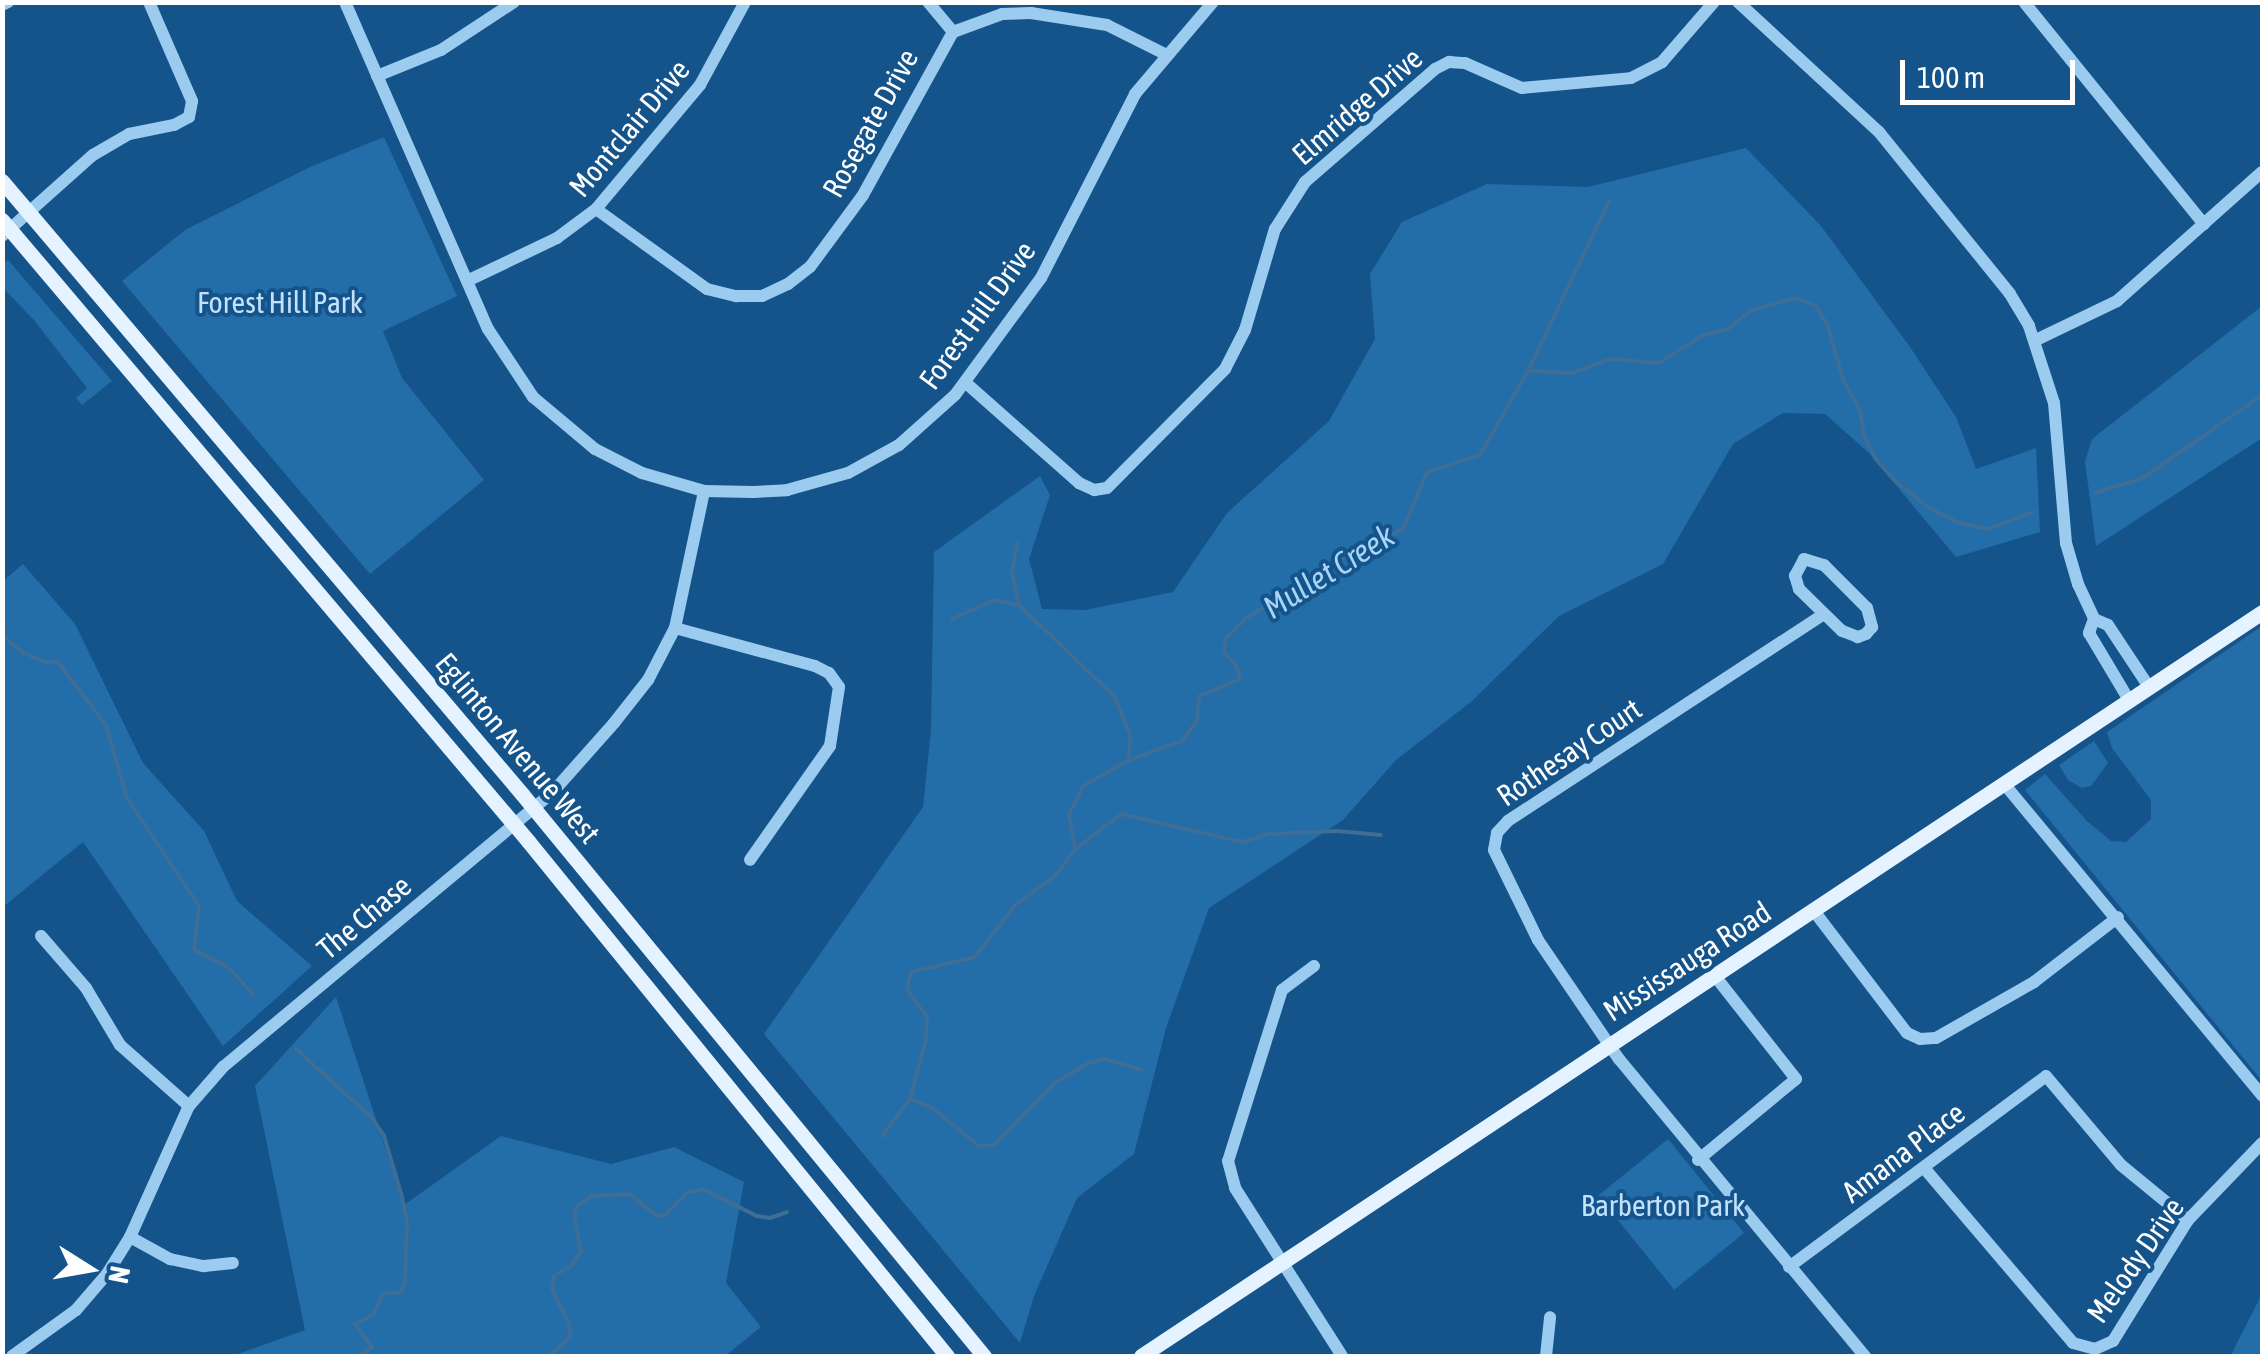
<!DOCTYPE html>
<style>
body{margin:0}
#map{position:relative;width:2265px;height:1359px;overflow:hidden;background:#14548b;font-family:"Asap Condensed",sans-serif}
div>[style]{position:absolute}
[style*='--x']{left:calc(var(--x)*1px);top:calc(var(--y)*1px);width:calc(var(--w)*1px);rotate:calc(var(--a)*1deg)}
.green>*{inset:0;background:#236da8;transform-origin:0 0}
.stream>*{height:4px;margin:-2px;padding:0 2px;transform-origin:2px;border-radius:2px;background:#3e6d95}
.minor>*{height:12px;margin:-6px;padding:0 6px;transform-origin:6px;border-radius:6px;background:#9ccbf0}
.major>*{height:15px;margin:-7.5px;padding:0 7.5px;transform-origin:7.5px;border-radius:7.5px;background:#e5f2ff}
span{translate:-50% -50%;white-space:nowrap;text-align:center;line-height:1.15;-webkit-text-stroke:8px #14548b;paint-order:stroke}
.street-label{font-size:30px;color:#fff}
.park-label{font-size:30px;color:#c2e2fc}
.water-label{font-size:32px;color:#a7d4f7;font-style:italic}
.frame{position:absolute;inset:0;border:5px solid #fff;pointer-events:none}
.north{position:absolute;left:40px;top:1219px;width:100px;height:100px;-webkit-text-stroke:8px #14548b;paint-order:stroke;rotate:101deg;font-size:28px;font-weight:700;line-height:40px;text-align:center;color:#fff}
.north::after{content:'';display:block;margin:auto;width:35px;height:45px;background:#fff;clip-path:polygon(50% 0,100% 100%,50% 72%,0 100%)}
.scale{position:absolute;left:1900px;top:60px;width:175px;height:45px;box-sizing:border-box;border:5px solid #fff;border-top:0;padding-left:12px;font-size:30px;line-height:35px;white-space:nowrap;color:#fff;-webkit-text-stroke:8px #14548b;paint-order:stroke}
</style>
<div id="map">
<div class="green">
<div style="clip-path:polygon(384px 137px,457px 296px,383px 331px,402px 378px,484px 480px,370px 574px,122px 281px,185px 230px,310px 167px)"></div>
<div style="clip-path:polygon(1746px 148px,1821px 226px,1910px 347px,1956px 417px,1976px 469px,2036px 448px,2040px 532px,1956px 557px,1870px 454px,1825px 414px,1783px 413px,1733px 444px,1663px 564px,1559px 616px,1472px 701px,1396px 760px,1343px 820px,1209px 908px,1166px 1028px,1134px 1154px,1077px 1198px,1034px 1296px,1020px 1343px,764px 1034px,923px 807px,931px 730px,934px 552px,1040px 476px,1050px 495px,1029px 559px,1042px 609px,1085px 610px,1173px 592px,1227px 513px,1329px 421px,1375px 339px,1370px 274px,1402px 222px,1487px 184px,1588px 187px)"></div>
<div style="clip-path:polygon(8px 260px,112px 381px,82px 405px,76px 398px,87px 388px,33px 319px,3px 288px,3px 263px)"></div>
<div style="clip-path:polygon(2262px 306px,2262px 438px,2096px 546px,2085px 461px,2092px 439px)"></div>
<div style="clip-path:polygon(23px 564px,75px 624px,143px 763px,204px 831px,237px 901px,312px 966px,223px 1046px,83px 842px,3px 907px,3px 581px)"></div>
<div style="clip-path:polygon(2262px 626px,2262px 1081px,2025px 790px,2045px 774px,2087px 821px,2111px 841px,2126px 842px,2151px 819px,2151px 800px,2112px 748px,2107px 732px)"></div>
<div style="clip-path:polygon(2094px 741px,2108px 763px,2091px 786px,2082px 788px,2068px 780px,2059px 765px)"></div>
<div style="clip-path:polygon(336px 997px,404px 1205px,501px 1136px,611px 1164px,674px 1147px,744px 1182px,726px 1283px,761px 1327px,725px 1356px,232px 1356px,305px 1330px,255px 1086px)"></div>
<div style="left:1668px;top:1139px;width:121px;height:90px;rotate:51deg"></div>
<div style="clip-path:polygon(2262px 1294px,2262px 1356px,2231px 1356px,2236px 1345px)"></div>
</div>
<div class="stream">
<div style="--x:1529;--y:369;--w:186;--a:-64.5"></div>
<div style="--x:2095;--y:493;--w:50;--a:-17.4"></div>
<div style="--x:2143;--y:478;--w:145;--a:-34.9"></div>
<div style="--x:1017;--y:543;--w:29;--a:100"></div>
<div style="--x:1012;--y:572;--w:34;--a:78"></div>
<div style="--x:1019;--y:605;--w:132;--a:43.8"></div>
<div style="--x:1114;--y:696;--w:41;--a:67.2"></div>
<div style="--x:1130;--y:734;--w:26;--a:92"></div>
<div style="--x:952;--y:619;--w:47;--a:-23.8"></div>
<div style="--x:995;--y:600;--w:25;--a:12"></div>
<div style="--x:2;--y:635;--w:26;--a:40"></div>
<div style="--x:22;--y:652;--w:24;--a:24"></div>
<div style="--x:44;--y:662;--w:14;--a:0"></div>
<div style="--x:58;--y:662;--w:79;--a:52.7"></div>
<div style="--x:106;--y:725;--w:76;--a:74"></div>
<div style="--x:127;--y:798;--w:130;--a:56.3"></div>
<div style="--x:199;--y:906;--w:44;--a:96.5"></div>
<div style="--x:194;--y:950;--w:39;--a:27"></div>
<div style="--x:229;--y:968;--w:35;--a:47"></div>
<div style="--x:1077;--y:848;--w:56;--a:-37.7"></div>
<div style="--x:1121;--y:814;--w:124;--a:13"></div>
<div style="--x:1242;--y:842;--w:28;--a:-17"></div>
<div style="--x:1269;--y:834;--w:68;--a:-2.5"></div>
<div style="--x:1337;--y:831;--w:44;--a:5.2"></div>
<div style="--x:296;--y:1049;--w:103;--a:42.2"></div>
<div style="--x:372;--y:1118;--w:22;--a:56"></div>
<div style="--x:384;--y:1136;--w:59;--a:73.4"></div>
<div style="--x:401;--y:1193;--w:29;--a:78"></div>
<div style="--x:407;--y:1221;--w:62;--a:91.8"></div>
<div style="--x:405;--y:1283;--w:10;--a:114"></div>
<div style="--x:401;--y:1292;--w:18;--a:174"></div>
<div style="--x:383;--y:1294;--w:23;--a:115"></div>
<div style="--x:373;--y:1315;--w:20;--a:153"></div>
<div style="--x:355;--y:1324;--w:29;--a:54"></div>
<div style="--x:372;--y:1347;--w:14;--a:141"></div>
<div style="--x:910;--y:1099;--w:24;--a:22"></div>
<div style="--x:932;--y:1108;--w:60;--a:39"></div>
<div style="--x:979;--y:1146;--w:15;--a:-4"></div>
<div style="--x:994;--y:1145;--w:87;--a:-45.5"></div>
<div style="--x:1055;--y:1083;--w:37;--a:-31"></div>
<div style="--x:1087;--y:1064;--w:19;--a:-16"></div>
<div style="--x:1105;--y:1059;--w:38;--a:17"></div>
<div style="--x:882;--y:1136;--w:46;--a:-52.9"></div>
<div style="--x:910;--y:1099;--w:61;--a:-74.8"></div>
<div style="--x:926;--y:1040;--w:23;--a:-88"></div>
<div style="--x:927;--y:1017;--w:34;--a:-126"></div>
<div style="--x:907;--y:989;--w:17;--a:-77"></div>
<div style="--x:911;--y:972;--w:66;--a:-13.2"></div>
<div style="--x:975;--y:957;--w:66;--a:-52.4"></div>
<div style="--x:1015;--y:905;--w:49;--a:-35.9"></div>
<div style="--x:1055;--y:876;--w:34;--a:-53"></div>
<div style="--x:1075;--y:849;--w:36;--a:-100"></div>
<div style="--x:1069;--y:814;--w:31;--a:-63"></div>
<div style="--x:1083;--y:786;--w:53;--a:-29.5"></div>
<div style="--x:1129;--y:760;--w:56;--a:-19.7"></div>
<div style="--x:1182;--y:741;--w:25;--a:-53"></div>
<div style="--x:1197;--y:721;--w:25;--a:-85"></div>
<div style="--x:1199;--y:696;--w:44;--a:-22.5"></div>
<div style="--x:1240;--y:679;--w:15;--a:-106"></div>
<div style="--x:1236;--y:665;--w:18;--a:-133"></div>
<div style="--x:1224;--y:652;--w:14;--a:-82"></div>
<div style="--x:1226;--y:638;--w:30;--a:-44"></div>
<div style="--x:1248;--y:617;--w:118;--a:-31.8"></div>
<div style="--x:1348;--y:555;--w:61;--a:-25.3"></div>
<div style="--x:1403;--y:529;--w:62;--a:-67.2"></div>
<div style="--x:1427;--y:472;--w:56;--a:-17.8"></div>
<div style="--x:1480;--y:455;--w:97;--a:-60.3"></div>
<div style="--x:1528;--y:371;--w:44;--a:2.6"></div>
<div style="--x:1572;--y:373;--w:40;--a:-20.2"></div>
<div style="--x:1610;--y:359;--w:49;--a:4.7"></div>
<div style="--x:1659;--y:363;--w:51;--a:-32.1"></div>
<div style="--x:1702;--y:336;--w:29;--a:-16"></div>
<div style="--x:1730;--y:328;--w:26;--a:-40"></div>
<div style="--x:1750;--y:311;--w:48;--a:-15.8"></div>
<div style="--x:1796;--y:298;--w:22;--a:22"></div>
<div style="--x:1816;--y:306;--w:21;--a:59"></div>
<div style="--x:1827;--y:324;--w:60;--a:73.7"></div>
<div style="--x:1844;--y:382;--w:32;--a:60"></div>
<div style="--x:1860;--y:410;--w:25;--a:81"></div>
<div style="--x:1864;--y:435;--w:25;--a:64"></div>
<div style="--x:1875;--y:458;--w:30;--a:49"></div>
<div style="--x:1895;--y:481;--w:43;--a:38.5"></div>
<div style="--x:1929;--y:508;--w:31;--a:27"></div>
<div style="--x:1957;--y:522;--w:32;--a:13"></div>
<div style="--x:1988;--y:529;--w:47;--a:-21.1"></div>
<div style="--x:549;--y:1356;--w:28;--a:-42"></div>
<div style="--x:570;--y:1337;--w:13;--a:-94"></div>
<div style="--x:569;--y:1324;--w:39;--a:-116"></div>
<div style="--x:552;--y:1289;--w:13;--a:-81"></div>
<div style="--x:554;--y:1276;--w:21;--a:-31"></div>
<div style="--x:572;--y:1265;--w:16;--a:-55"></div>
<div style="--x:581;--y:1252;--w:36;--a:-101"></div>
<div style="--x:574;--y:1217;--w:11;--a:-75"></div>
<div style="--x:577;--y:1206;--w:18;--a:-34"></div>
<div style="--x:592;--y:1196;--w:37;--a:-3"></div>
<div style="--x:629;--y:1194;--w:36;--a:38"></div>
<div style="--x:657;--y:1216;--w:9;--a:-13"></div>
<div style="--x:666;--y:1214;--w:29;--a:-46"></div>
<div style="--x:686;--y:1193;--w:17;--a:-13"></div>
<div style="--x:703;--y:1189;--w:60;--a:26.6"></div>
<div style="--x:757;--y:1216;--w:13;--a:9"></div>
<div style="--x:770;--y:1218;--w:18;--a:-19"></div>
</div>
<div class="minor">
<div style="--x:345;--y:2;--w:357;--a:66.4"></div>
<div style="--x:488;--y:329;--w:82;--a:56.5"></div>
<div style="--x:533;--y:397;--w:81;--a:40"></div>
<div style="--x:595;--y:449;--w:53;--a:27.1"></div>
<div style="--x:642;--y:473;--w:65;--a:16.2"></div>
<div style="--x:704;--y:491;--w:49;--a:1.2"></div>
<div style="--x:753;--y:492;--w:34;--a:-3"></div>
<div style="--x:787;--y:490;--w:63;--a:-15.6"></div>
<div style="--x:848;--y:473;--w:58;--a:-28.8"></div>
<div style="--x:899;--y:445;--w:75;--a:-41.8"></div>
<div style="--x:955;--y:395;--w:145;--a:-53.7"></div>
<div style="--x:1041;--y:278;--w:207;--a:-62.9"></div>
<div style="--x:1135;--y:94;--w:121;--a:-49.7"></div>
<div style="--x:928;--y:2;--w:39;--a:50"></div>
<div style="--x:1738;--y:2;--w:192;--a:42.7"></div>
<div style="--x:1879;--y:132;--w:208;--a:51"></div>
<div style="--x:2010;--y:294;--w:37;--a:59"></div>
<div style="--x:2029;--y:326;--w:81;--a:72"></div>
<div style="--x:2054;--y:403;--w:141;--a:85.1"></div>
<div style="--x:2066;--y:543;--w:43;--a:73.7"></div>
<div style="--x:2078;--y:584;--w:38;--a:65"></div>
<div style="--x:2094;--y:619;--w:15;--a:23"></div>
<div style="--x:2108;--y:625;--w:74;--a:56.5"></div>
<div style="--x:2024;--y:2;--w:286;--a:51"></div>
<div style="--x:2;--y:5;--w:7;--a:-27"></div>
<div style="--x:377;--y:76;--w:69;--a:-22.1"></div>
<div style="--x:441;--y:50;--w:87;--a:-33.3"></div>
<div style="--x:596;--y:209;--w:137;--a:35.8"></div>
<div style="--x:707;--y:289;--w:30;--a:14"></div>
<div style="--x:736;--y:296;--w:26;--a:0"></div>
<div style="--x:762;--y:296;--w:29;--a:-25"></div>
<div style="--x:788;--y:284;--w:28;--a:-38"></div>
<div style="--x:810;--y:267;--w:89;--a:-53.6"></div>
<div style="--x:863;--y:195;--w:186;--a:-61.1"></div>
<div style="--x:953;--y:32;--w:52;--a:-20.2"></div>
<div style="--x:1002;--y:14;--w:29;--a:-2"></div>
<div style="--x:1031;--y:13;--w:77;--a:9"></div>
<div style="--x:1107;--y:25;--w:67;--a:26.6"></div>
<div style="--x:2;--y:236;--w:122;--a:-41.7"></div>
<div style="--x:93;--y:155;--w:42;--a:-30.3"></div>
<div style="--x:129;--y:134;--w:46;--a:-11.3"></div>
<div style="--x:174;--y:125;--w:17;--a:-28"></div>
<div style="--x:189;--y:117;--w:16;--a:-79"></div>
<div style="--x:192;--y:101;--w:108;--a:-113.5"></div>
<div style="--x:467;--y:281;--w:100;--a:-25.5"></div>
<div style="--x:557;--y:238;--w:49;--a:-36.6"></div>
<div style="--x:596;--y:209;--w:162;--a:-50"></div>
<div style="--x:700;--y:85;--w:94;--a:-61.5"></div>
<div style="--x:2036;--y:340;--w:90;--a:-25.7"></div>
<div style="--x:2117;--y:301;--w:194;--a:-41.7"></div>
<div style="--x:966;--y:383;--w:151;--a:41.5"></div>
<div style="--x:1079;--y:483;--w:17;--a:25"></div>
<div style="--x:1094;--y:490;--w:13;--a:-9"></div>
<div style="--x:1107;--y:488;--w:168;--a:-45.2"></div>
<div style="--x:1225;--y:369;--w:44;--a:-62.9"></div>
<div style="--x:1245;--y:330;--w:105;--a:-73.5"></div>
<div style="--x:1275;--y:229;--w:56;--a:-57.4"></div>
<div style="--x:1305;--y:182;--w:172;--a:-41"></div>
<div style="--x:1435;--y:69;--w:16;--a:-27"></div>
<div style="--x:1449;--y:62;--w:16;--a:4"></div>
<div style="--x:1465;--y:63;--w:62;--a:23.7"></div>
<div style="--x:1522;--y:88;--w:109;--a:-5.2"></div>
<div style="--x:1631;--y:78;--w:35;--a:-27"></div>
<div style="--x:1662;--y:62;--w:79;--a:-49.1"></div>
<div style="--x:1804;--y:559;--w:21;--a:17"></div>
<div style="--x:1824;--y:565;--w:61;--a:45"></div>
<div style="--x:1867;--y:608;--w:20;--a:75"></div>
<div style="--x:1872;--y:627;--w:9;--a:131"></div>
<div style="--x:1866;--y:634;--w:9;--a:159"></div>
<div style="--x:1858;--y:637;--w:17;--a:-159"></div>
<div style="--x:1842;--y:631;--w:60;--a:-135.7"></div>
<div style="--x:1799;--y:589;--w:14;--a:-107"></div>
<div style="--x:1795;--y:576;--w:19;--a:-62"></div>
<div style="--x:1824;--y:614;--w:378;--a:146.8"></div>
<div style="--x:1508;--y:821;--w:16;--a:133"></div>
<div style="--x:1497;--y:833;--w:17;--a:100"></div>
<div style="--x:1494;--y:850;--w:100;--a:63.9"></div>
<div style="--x:1538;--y:940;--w:144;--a:55.8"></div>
<div style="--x:1619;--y:1059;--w:386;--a:50.4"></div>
<div style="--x:2094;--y:619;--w:15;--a:110"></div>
<div style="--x:2089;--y:633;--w:78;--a:59.2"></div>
<div style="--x:675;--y:628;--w:145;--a:15.2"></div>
<div style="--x:815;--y:666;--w:16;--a:27"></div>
<div style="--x:829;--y:673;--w:17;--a:54"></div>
<div style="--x:839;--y:687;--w:60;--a:98.7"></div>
<div style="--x:830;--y:746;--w:139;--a:125.1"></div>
<div style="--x:2006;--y:786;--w:402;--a:50.4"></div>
<div style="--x:1814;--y:911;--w:153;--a:52.7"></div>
<div style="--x:1907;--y:1033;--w:14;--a:25"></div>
<div style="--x:1920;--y:1039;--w:16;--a:-4"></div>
<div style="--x:1936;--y:1038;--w:113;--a:-29.7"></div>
<div style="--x:2034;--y:982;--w:106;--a:-37.7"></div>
<div style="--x:41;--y:936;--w:69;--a:49.1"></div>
<div style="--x:86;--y:988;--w:66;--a:59.2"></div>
<div style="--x:120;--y:1045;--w:92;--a:41.5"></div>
<div style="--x:1314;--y:966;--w:40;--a:143"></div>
<div style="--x:1282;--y:990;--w:179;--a:107.5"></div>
<div style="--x:1228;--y:1161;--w:28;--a:75"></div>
<div style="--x:1235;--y:1188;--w:199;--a:57.5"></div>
<div style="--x:1698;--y:1160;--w:127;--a:-39.6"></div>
<div style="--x:1796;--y:1079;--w:131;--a:-128.2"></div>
<div style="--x:1925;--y:1169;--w:228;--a:49.6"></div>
<div style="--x:2073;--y:1343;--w:23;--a:15"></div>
<div style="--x:2095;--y:1349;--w:20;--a:-24"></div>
<div style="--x:2113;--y:1341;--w:142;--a:-58.2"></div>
<div style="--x:2188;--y:1220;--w:107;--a:-46.1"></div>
<div style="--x:130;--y:1237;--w:46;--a:28.8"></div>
<div style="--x:170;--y:1259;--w:35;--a:12"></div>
<div style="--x:204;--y:1266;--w:29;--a:-6"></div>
<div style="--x:1789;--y:1267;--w:320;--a:-36.6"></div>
<div style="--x:2046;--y:1076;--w:116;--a:49.9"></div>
<div style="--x:2121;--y:1165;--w:87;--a:39.4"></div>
<div style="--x:12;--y:1356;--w:79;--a:-35.7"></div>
<div style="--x:76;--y:1310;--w:48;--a:-49.3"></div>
<div style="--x:107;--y:1274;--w:44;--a:-58.1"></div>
<div style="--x:130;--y:1237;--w:144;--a:-65.8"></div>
<div style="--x:189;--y:1106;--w:52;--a:-48.9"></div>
<div style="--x:223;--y:1067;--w:427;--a:-39.8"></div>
<div style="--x:551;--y:794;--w:95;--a:-48.4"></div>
<div style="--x:614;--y:723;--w:55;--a:-51.7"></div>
<div style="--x:648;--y:680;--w:59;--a:-62.6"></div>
<div style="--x:675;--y:628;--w:140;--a:-78"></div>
<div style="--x:1546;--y:1356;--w:39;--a:-84"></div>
</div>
<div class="major">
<div style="--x:2;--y:181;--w:804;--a:49.69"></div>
<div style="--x:522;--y:794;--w:728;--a:50.58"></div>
<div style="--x:2;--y:220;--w:814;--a:49.73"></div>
<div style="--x:528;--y:841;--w:664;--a:50.87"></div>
<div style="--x:1141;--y:1356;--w:1345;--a:-33.57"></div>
</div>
<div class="street-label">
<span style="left:1357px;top:106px;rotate:-41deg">Elmridge Drive</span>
<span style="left:870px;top:123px;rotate:-61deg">Rosegate Drive</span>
<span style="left:629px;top:128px;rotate:-50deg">Montclair Drive</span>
<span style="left:977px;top:315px;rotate:-54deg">Forest Hill Drive</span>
<span style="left:518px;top:748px;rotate:50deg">Eglinton Avenue West</span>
<span style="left:1569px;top:752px;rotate:-34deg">Rothesay Court</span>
<span style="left:364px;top:917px;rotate:-40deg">The Chase</span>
<span style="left:1687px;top:961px;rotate:-33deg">Mississauga Road</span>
<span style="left:1903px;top:1152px;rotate:-37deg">Amana Place</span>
<span style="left:2135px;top:1260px;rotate:-55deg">Melody Drive</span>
</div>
<div class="park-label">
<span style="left:280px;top:302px">Forest Hill Park</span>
<span style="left:1663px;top:1205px">Barberton Park</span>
</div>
<div class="water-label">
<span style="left:1329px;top:572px;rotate:-32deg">Mullet Creek</span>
</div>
<div class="frame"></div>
<div class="north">N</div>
<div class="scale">100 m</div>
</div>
